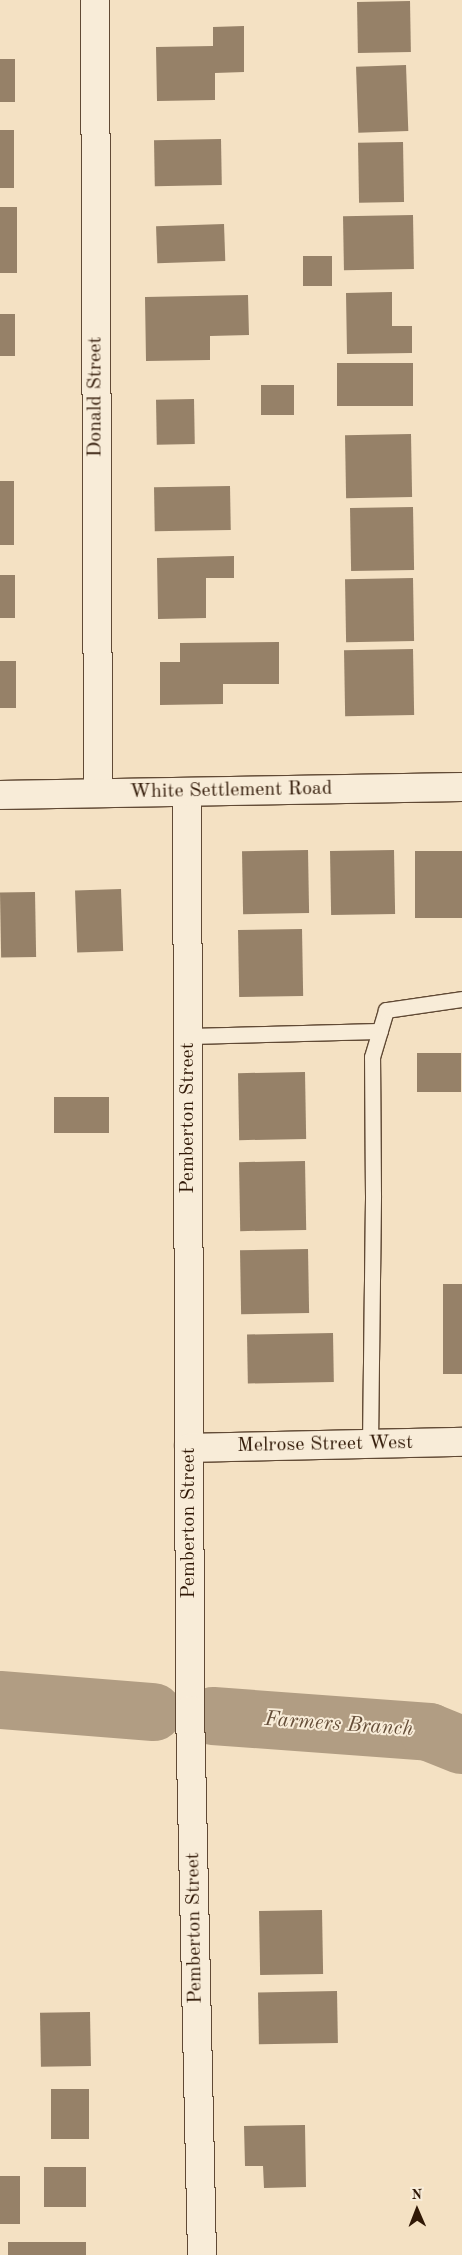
<!DOCTYPE html>
<style>
body{margin:0}
#map{position:relative;width:462px;height:2255px;overflow:hidden;background:#f4e1c3;font-family:"Old Standard TT",serif}
div>[style]{position:absolute}
[style*='--x']{left:calc(var(--x)*1px);top:calc(var(--y)*1px);width:calc(var(--w)*1px);rotate:calc(var(--a)*1deg)}
.river>*{height:58px;margin:-29px;padding:0 29px;transform-origin:29px;border-radius:29px;background:#b19d83}
.building>*{inset:0;background:#968168;transform-origin:0 0}
.roads{filter:drop-shadow(1px 0 #614a35) drop-shadow(-1px 0 #614a35) drop-shadow(0 1px #614a35) drop-shadow(0 -1px #614a35)}
.lane>*{height:15px;margin:-7.5px;padding:0 7.5px;transform-origin:7.5px;border-radius:7.5px;background:#f8ecd8}
.street>*{height:28px;margin:-14px;padding:0 14px;transform-origin:14px;border-radius:14px;background:#f8ecd8}
.secondary>*{height:28px;margin:-14px;padding:0 14px;transform-origin:14px;border-radius:14px;background:#f8ecd8}
span{translate:-50% -50%;white-space:nowrap;text-align:center;line-height:1.15;-webkit-text-stroke:4px #f8ecd8;paint-order:stroke}
.street-label{font-size:20px;color:#301806}
.water-label{font-size:21px;color:#644d38;font-style:italic}
.north{position:absolute;left:392px;top:2185px;width:50px;height:50px;-webkit-text-stroke:4px #f8ecd8;paint-order:stroke;rotate:359deg;font-size:14px;font-weight:700;line-height:20px;text-align:center;color:#301806}
.north::after{content:'';display:block;margin:auto;width:18px;height:22px;background:#301806;clip-path:polygon(50% 0,100% 100%,50% 72%,0 100%)}
</style>
<div id="map">
<div class="river">
<div style="--x:0;--y:1700;--w:154;--a:4.5"></div>
<div style="--x:213;--y:1716;--w:217;--a:4.2"></div>
<div style="--x:429;--y:1732;--w:35;--a:22"></div>
</div>
<div class="building">
<div style="left:410px;top:1px;width:51px;height:53px;rotate:89deg"></div>
<div style="clip-path:polygon(244px 26px,244px 72px,215px 73px,215px 100px,157px 101px,156px 47px,213px 46px,213px 27px)"></div>
<div style="left:0;top:59px;width:15px;height:43px"></div>
<div style="left:406px;top:65px;width:66px;height:50px;rotate:88deg"></div>
<div style="left:0;top:130px;width:14px;height:58px"></div>
<div style="left:221px;top:139px;width:46px;height:67px;rotate:89deg"></div>
<div style="left:403px;top:142px;width:60px;height:45px;rotate:89deg"></div>
<div style="left:0;top:207px;width:17px;height:66px"></div>
<div style="left:413px;top:215px;width:54px;height:70px;rotate:89deg"></div>
<div style="left:224px;top:224px;width:37px;height:68px;rotate:88deg"></div>
<div style="left:303px;top:256px;width:29px;height:30px"></div>
<div style="clip-path:polygon(392px 292px,392px 326px,412px 326px,412px 353px,347px 354px,346px 293px)"></div>
<div style="clip-path:polygon(248px 295px,249px 335px,210px 336px,210px 360px,146px 361px,145px 297px)"></div>
<div style="left:0;top:314px;width:15px;height:42px"></div>
<div style="left:413px;top:363px;width:43px;height:76px;rotate:90deg"></div>
<div style="left:294px;top:385px;width:30px;height:33px;rotate:90deg"></div>
<div style="left:194px;top:399px;width:45px;height:38px;rotate:89deg"></div>
<div style="left:411px;top:434px;width:63px;height:66px;rotate:89deg"></div>
<div style="left:0;top:481px;width:14px;height:64px"></div>
<div style="left:230px;top:486px;width:44px;height:76px;rotate:89deg"></div>
<div style="left:413px;top:507px;width:63px;height:63px;rotate:89deg"></div>
<div style="clip-path:polygon(234px 556px,234px 578px,206px 578px,206px 618px,158px 619px,157px 558px)"></div>
<div style="left:15px;top:575px;width:43px;height:15px;rotate:90deg"></div>
<div style="left:413px;top:578px;width:63px;height:68px;rotate:89deg"></div>
<div style="clip-path:polygon(279px 642px,279px 684px,223px 684px,223px 704px,160px 705px,160px 662px,180px 662px,180px 643px)"></div>
<div style="left:413px;top:649px;width:66px;height:69px;rotate:89deg"></div>
<div style="left:0;top:661px;width:16px;height:47px"></div>
<div style="left:308px;top:850px;width:63px;height:66px;rotate:89deg"></div>
<div style="left:394px;top:850px;width:64px;height:64px;rotate:89deg"></div>
<div style="left:462px;top:851px;width:67px;height:47px;rotate:90deg"></div>
<div style="left:121px;top:889px;width:62px;height:46px;rotate:88deg"></div>
<div style="left:35px;top:892px;width:65px;height:35px;rotate:89deg"></div>
<div style="left:302px;top:929px;width:67px;height:64px;rotate:89deg"></div>
<div style="left:461px;top:1053px;width:39px;height:44px;rotate:90deg"></div>
<div style="left:305px;top:1072px;width:67px;height:67px;rotate:89deg"></div>
<div style="left:109px;top:1097px;width:36px;height:55px;rotate:90deg"></div>
<div style="left:305px;top:1161px;width:69px;height:66px;rotate:89deg"></div>
<div style="left:308px;top:1249px;width:64px;height:68px;rotate:89deg"></div>
<div style="left:443px;top:1284px;width:19px;height:90px"></div>
<div style="left:333px;top:1333px;width:49px;height:86px;rotate:89deg"></div>
<div style="left:322px;top:1910px;width:64px;height:63px;rotate:89deg"></div>
<div style="left:337px;top:1991px;width:52px;height:79px;rotate:89deg"></div>
<div style="left:90px;top:2012px;width:54px;height:50px;rotate:89deg"></div>
<div style="left:51px;top:2089px;width:38px;height:50px"></div>
<div style="clip-path:polygon(305px 2125px,306px 2187px,264px 2188px,263px 2166px,245px 2166px,244px 2126px)"></div>
<div style="left:86px;top:2167px;width:40px;height:42px;rotate:90deg"></div>
<div style="left:0;top:2176px;width:20px;height:48px"></div>
<div style="left:86px;top:2242px;width:13px;height:78px;rotate:90deg"></div>
</div>
<div class="roads">
<div class="lane">
<div style="--x:188;--y:1036;--w:192;--a:-1.5"></div>
<div style="--x:370;--y:1444;--w:249;--a:-89.3"></div>
<div style="--x:373;--y:1195;--w:138;--a:-90.4"></div>
<div style="--x:372;--y:1057;--w:49;--a:-73.4"></div>
<div style="--x:386;--y:1010;--w:77;--a:-8.2"></div>
</div>
<div class="street">
<div style="--x:95;--y:0;--w:793;--a:89.78"></div>
<div style="--x:187;--y:792;--w:918;--a:89.81"></div>
<div style="--x:190;--y:1710;--w:545;--a:88.74"></div>
<div style="--x:189;--y:1448;--w:273;--a:-1.3"></div>
</div>
<div class="secondary">
<div style="--x:0;--y:795;--w:462;--a:-1"></div>
</div>
</div>
<div class="street-label">
<span style="left:96px;top:397px;rotate:-90deg">Donald Street</span>
<span style="left:231px;top:791px;rotate:-1deg">White Settlement Road</span>
<span style="left:188px;top:1118px;rotate:-90deg">Pemberton Street</span>
<span style="left:325px;top:1445px;rotate:-1deg">Melrose Street West</span>
<span style="left:189px;top:1523px;rotate:-90deg">Pemberton Street</span>
<span style="left:195px;top:1928px;rotate:-91deg">Pemberton Street</span>
</div>
<div class="water-label">
<span style="left:339px;top:1725px;rotate:4deg">Farmers Branch</span>
</div>
<div class="north">N</div>
</div>
